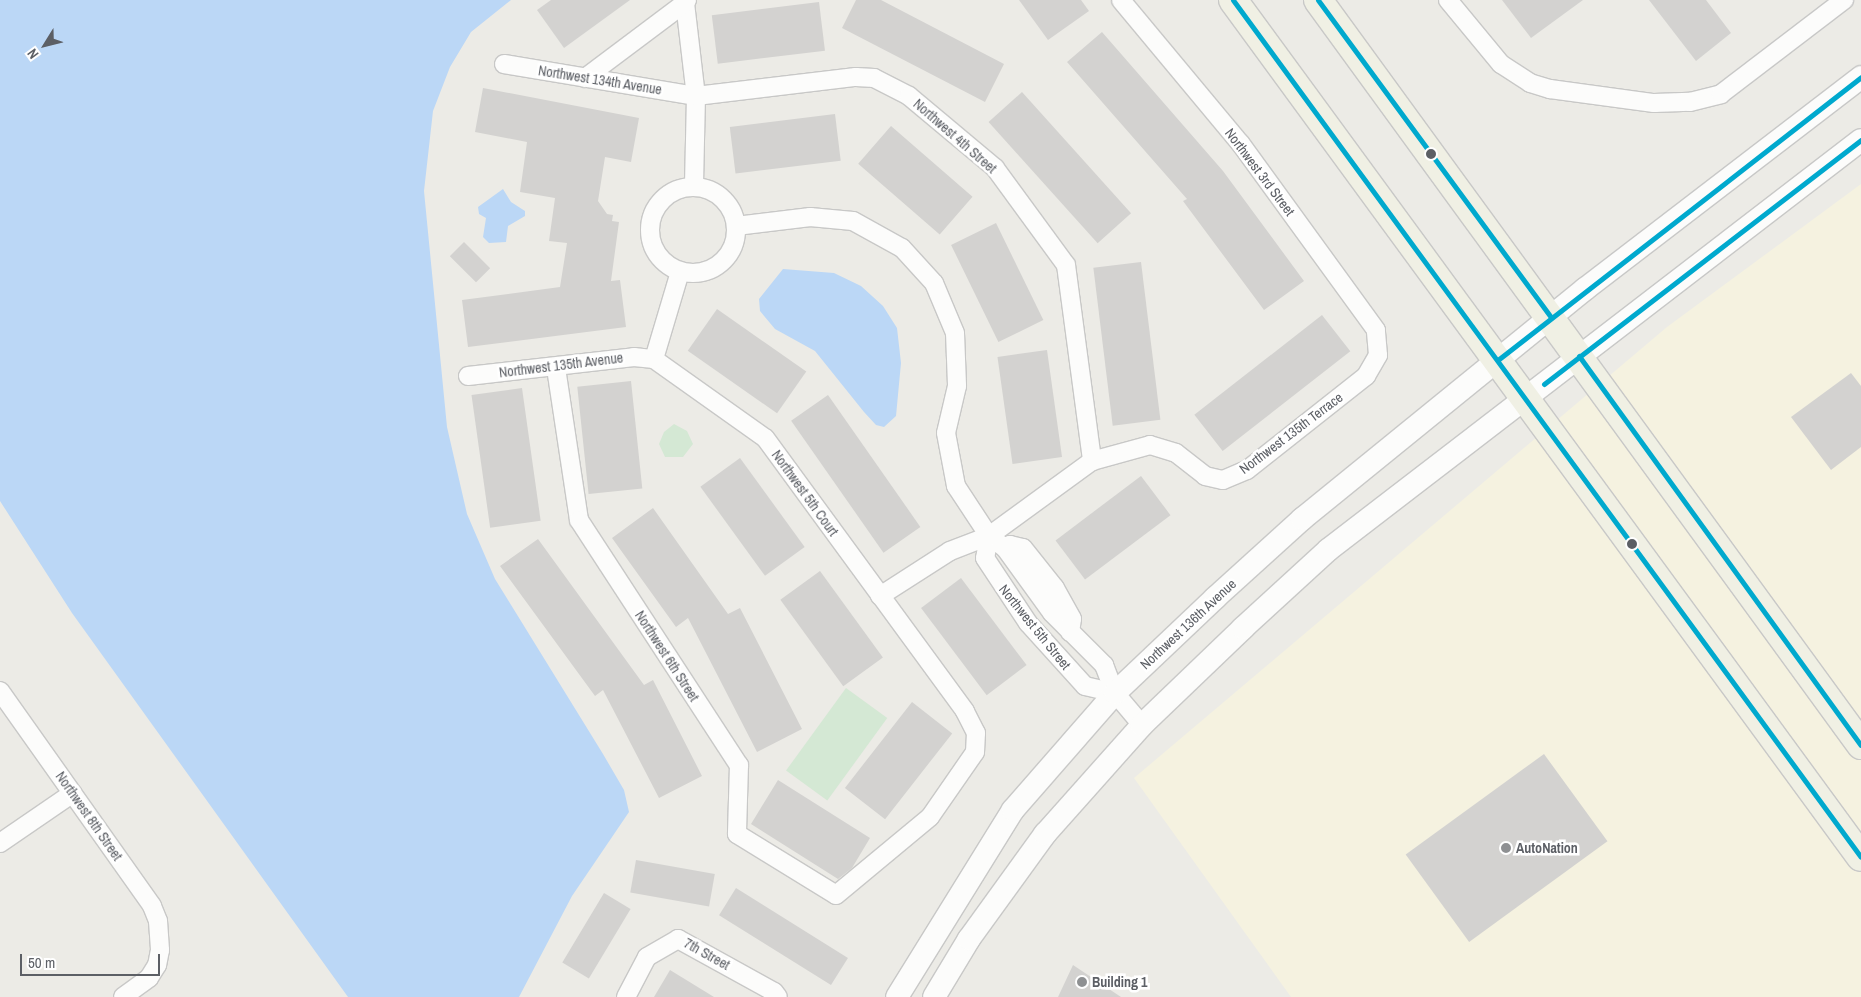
<!DOCTYPE html>
<style>
body{margin:0}
#map{position:relative;width:1861px;height:997px;overflow:hidden;background:#ecebe6;font-family:"Archivo Narrow",sans-serif}
div>[style]{position:absolute}
[style*='--x']{left:calc(var(--x)*1px);top:calc(var(--y)*1px);width:calc(var(--w)*1px);rotate:calc(var(--a)*1deg)}
.commercial>*{inset:0;background:#f5f2e0}
.green>*{inset:0;background:#d4e8d4;transform-origin:0 0}
.water>*{inset:0;background:#bbd7f6}
.building>*{inset:0;background:#d3d2d0;transform-origin:0 0}
.roads{filter:drop-shadow(1px 0 #c8c8c7) drop-shadow(-1px 0 #c8c8c7) drop-shadow(0 1px #c8c8c7) drop-shadow(0 -1px #c8c8c7)}
.minor>*{height:18px;margin:-9px;padding:0 9px;transform-origin:9px;border-radius:9px;background:#fcfcfb}
.minor>.ring{margin:-9px;padding:0;box-sizing:content-box;background:none;border:18px solid #fcfcfb;border-radius:50%}
.tertiary>*{height:22px;margin:-11px;padding:0 11px;transform-origin:11px;border-radius:11px;background:#fcfcfb}
.trunk>*{height:28px;margin:-14px;padding:0 14px;transform-origin:14px;border-radius:14px;background:#f0f0e4}
.bus-1>*{height:5px;margin:-2.5px;padding:0 2.5px;transform-origin:2.5px;border-radius:2.5px;background:#00a9ce}
.dots>*{width:14px;height:14px;translate:-50% -50%;box-sizing:border-box;border:2px solid #fff;border-radius:50%}
span{translate:-50% -50%;white-space:nowrap;text-align:center;line-height:1.15;-webkit-text-stroke:5px #fff;paint-order:stroke}
.street-label{font-size:14px;color:#5c5f65}
.poi-label{font-size:14px;color:#5c5f65;font-weight:700}
.left{translate:0 -50%;text-align:left}
.north{position:absolute;left:20px;top:20px;width:50px;height:50px;-webkit-text-stroke:4px #fff;paint-order:stroke;rotate:234deg;font-size:14px;font-weight:700;line-height:20px;text-align:center;color:#5c5f65}
.north::after{content:'';display:block;margin:auto;width:18px;height:22px;background:#5c5f65;clip-path:polygon(50% 0,100% 100%,50% 72%,0 100%)}
.scale{position:absolute;left:20px;top:954px;width:140px;height:22px;box-sizing:border-box;border:2px solid #5c5f65;border-top:0;padding-left:6px;font-size:15px;line-height:18px;white-space:nowrap;color:#5c5f65;-webkit-text-stroke:4px #fff;paint-order:stroke}
</style>
<div id="map">
<div class="commercial">
<div style="clip-path:polygon(1861px 184px,1861px 997px,1291px 997px,1134px 778px,1667px 327px)"></div>
</div>
<div class="green">
<div style="clip-path:polygon(674px 424px,687px 431px,693px 444px,683px 457px,665px 457px,659px 444px,664px 432px)"></div>
<div style="left:846px;top:688px;width:51px;height:102px;rotate:36deg"></div>
</div>
<div class="water">
<div style="clip-path:polygon(0 0,511px 0,471px 32px,450px 67px,433px 111px,424px 191px,447px 427px,467px 514px,495px 579px,603px 754px,624px 790px,629px 812px,572px 896px,519px 997px,348px 997px,72px 613px,0 501px)"></div>
<div style="clip-path:polygon(503px 189px,511px 202px,525px 211px,525px 216px,508px 226px,506px 242px,489px 243px,483px 237px,486px 218px,479px 214px,478px 207px)"></div>
<div style="clip-path:polygon(783px 269px,834px 273px,861px 286px,883px 306px,897px 328px,901px 363px,896px 416px,884px 427px,876px 425px,864px 412px,815px 351px,775px 329px,760px 311px,759px 299px)"></div>
</div>
<div class="building">
<div style="clip-path:polygon(551px 0,630px 0,564px 48px,537px 10px)"></div>
<div style="clip-path:polygon(856px 0,881px 0,1004px 64px,985px 102px,842px 28px)"></div>
<div style="clip-path:polygon(1019px 0,1081px 0,1089px 11px,1048px 40px)"></div>
<div style="clip-path:polygon(1502px 0,1583px 0,1531px 38px)"></div>
<div style="clip-path:polygon(1649px 0,1706px 0,1731px 33px,1696px 61px)"></div>
<div style="left:819px;top:2px;width:49px;height:108px;rotate:83deg"></div>
<div style="clip-path:polygon(1102px 32px,1223px 171px,1304px 281px,1264px 310px,1183px 201px,1187px 199px,1067px 62px)"></div>
<div style="clip-path:polygon(483px 88px,639px 118px,631px 162px,605px 157px,598px 201px,607px 214px,613px 215px,612px 221px,619px 222px,611px 281px,620px 280px,626px 327px,468px 347px,462px 300px,560px 287px,567px 243px,549px 241px,555px 198px,520px 192px,527px 142px,475px 132px)"></div>
<div style="left:1022px;top:92px;width:163px;height:45px;rotate:48deg"></div>
<div style="left:835px;top:114px;width:47px;height:106px;rotate:83deg"></div>
<div style="left:891px;top:126px;width:108px;height:50px;rotate:41deg"></div>
<div style="left:996px;top:223px;width:108px;height:50px;rotate:64deg"></div>
<div style="left:464px;top:242px;width:37px;height:20px;rotate:45deg"></div>
<div style="left:1141px;top:262px;width:159px;height:48px;rotate:83deg"></div>
<div style="left:717px;top:309px;width:109px;height:51px;rotate:35deg"></div>
<div style="left:1322px;top:315px;width:46px;height:162px;rotate:52deg"></div>
<div style="left:1047px;top:350px;width:108px;height:50px;rotate:82deg"></div>
<div style="clip-path:polygon(1851px 373px,1861px 386px,1861px 447px,1831px 470px,1791px 417px)"></div>
<div style="left:631px;top:381px;width:108px;height:54px;rotate:84deg"></div>
<div style="left:522px;top:388px;width:134px;height:51px;rotate:82deg"></div>
<div style="left:828px;top:395px;width:161px;height:45px;rotate:55deg"></div>
<div style="left:740px;top:458px;width:110px;height:49px;rotate:54deg"></div>
<div style="left:1141px;top:476px;width:49px;height:107px;rotate:53deg"></div>
<div style="clip-path:polygon(653px 508px,728px 614px,740px 608px,802px 729px,757px 752px,688px 618px,676px 627px,612px 538px)"></div>
<div style="clip-path:polygon(538px 539px,644px 685px,653px 680px,702px 776px,659px 798px,603px 690px,595px 696px,500px 566px)"></div>
<div style="left:820px;top:571px;width:107px;height:49px;rotate:54deg"></div>
<div style="left:961px;top:578px;width:109px;height:50px;rotate:53deg"></div>
<div style="left:912px;top:702px;width:51px;height:109px;rotate:38deg"></div>
<div style="left:1544px;top:754px;width:108px;height:171px;rotate:54deg"></div>
<div style="clip-path:polygon(778px 780px,870px 838px,852px 868px,838px 879px,751px 824px)"></div>
<div style="left:636px;top:860px;width:80px;height:33px;rotate:10deg"></div>
<div style="left:736px;top:888px;width:132px;height:32px;rotate:32deg"></div>
<div style="left:604px;top:893px;width:31px;height:81px;rotate:31deg"></div>
<div style="clip-path:polygon(1073px 965px,1121px 997px,1058px 997px)"></div>
<div style="clip-path:polygon(670px 970px,714px 997px,654px 997px)"></div>
</div>
<div class="roads">
<div class="minor">
<div style="--x:687;--y:0;--w:4;--a:124"></div>
<div style="--x:685;--y:3;--w:94;--a:83.3"></div>
<div style="--x:696;--y:96;--w:90;--a:91.3"></div>
<div style="--x:1448;--y:0;--w:83;--a:50.4"></div>
<div style="--x:1501;--y:64;--w:35;--a:33"></div>
<div style="--x:1530;--y:83;--w:21;--a:17"></div>
<div style="--x:1550;--y:89;--w:105;--a:7.7"></div>
<div style="--x:1654;--y:103;--w:36;--a:-2"></div>
<div style="--x:1690;--y:102;--w:32;--a:-14"></div>
<div style="--x:1721;--y:94;--w:155;--a:-37.4"></div>
<div style="--x:504;--y:64;--w:195;--a:9.5"></div>
<div style="--x:696;--y:96;--w:161;--a:-6.8"></div>
<div style="--x:856;--y:77;--w:18;--a:3"></div>
<div style="--x:874;--y:78;--w:39;--a:27"></div>
<div style="--x:909;--y:96;--w:112;--a:39.9"></div>
<div style="--x:995;--y:168;--w:120;--a:53.8"></div>
<div style="--x:1066;--y:265;--w:198;--a:82.4"></div>
<div style="--x:585;--y:78;--w:125;--a:-36.9"></div>
<div class="ring" style="left:650px;top:187px;width:68px;height:68px"></div>
<div style="--x:736;--y:226;--w:75;--a:-6.9"></div>
<div style="--x:810;--y:217;--w:43;--a:5.3"></div>
<div style="--x:853;--y:221;--w:56;--a:28.9"></div>
<div style="--x:902;--y:248;--w:47;--a:47.6"></div>
<div style="--x:934;--y:283;--w:54;--a:67.2"></div>
<div style="--x:955;--y:333;--w:53;--a:87.8"></div>
<div style="--x:957;--y:386;--w:48;--a:103.2"></div>
<div style="--x:946;--y:433;--w:54;--a:79.3"></div>
<div style="--x:956;--y:486;--w:60;--a:56.6"></div>
<div style="--x:989;--y:536;--w:20;--a:37"></div>
<div style="--x:1005;--y:548;--w:80;--a:54.1"></div>
<div style="--x:1052;--y:613;--w:74;--a:45"></div>
<div style="--x:1104;--y:665;--w:30;--a:69"></div>
<div style="--x:1115;--y:693;--w:42;--a:49.8"></div>
<div style="--x:556;--y:368;--w:154;--a:81.4"></div>
<div style="--x:579;--y:520;--w:293;--a:56.9"></div>
<div style="--x:739;--y:765;--w:69;--a:91.7"></div>
<div style="--x:737;--y:834;--w:116;--a:31.6"></div>
<div style="--x:836;--y:895;--w:122;--a:-39.7"></div>
<div style="--x:930;--y:817;--w:79;--a:-55.3"></div>
<div style="--x:975;--y:752;--w:19;--a:-87"></div>
<div style="--x:976;--y:733;--w:25;--a:-117"></div>
<div style="--x:965;--y:711;--w:338;--a:-126.2"></div>
<div style="--x:765;--y:438;--w:136;--a:-144.6"></div>
<div style="--x:654;--y:359;--w:91;--a:-73.4"></div>
<div style="--x:468;--y:376;--w:167;--a:-6.5"></div>
<div style="--x:634;--y:357;--w:20;--a:6"></div>
<div style="--x:989;--y:536;--w:22;--a:100"></div>
<div style="--x:985;--y:558;--w:78;--a:56.5"></div>
<div style="--x:1028;--y:623;--w:85;--a:47.9"></div>
<div style="--x:1085;--y:686;--w:31;--a:13"></div>
<div style="--x:1005;--y:548;--w:6;--a:-31"></div>
<div style="--x:1010;--y:545;--w:13;--a:13"></div>
<div style="--x:1023;--y:548;--w:51;--a:51.3"></div>
<div style="--x:1055;--y:588;--w:35;--a:61"></div>
<div style="--x:1072;--y:619;--w:13;--a:99"></div>
<div style="--x:880;--y:596;--w:83;--a:-32.7"></div>
<div style="--x:950;--y:551;--w:42;--a:-21"></div>
<div style="--x:989;--y:536;--w:127;--a:-36.1"></div>
<div style="--x:1092;--y:461;--w:60;--a:-15.4"></div>
<div style="--x:1150;--y:445;--w:27;--a:17"></div>
<div style="--x:1176;--y:453;--w:37;--a:38"></div>
<div style="--x:1205;--y:476;--w:18;--a:13"></div>
<div style="--x:1223;--y:480;--w:26;--a:-23"></div>
<div style="--x:1247;--y:470;--w:152;--a:-38.3"></div>
<div style="--x:1366;--y:376;--w:24;--a:-60"></div>
<div style="--x:1378;--y:355;--w:25;--a:-95"></div>
<div style="--x:1376;--y:330;--w:231;--a:-126"></div>
<div style="--x:1240;--y:143;--w:186;--a:-129.8"></div>
<div style="--x:0;--y:691;--w:263;--a:54.7"></div>
<div style="--x:152;--y:906;--w:16;--a:68"></div>
<div style="--x:158;--y:921;--w:29;--a:86"></div>
<div style="--x:160;--y:950;--w:15;--a:101"></div>
<div style="--x:157;--y:965;--w:15;--a:122"></div>
<div style="--x:149;--y:978;--w:32;--a:144"></div>
<div style="--x:0;--y:843;--w:88;--a:-34.4"></div>
<div style="--x:626;--y:997;--w:45;--a:-62.3"></div>
<div style="--x:647;--y:957;--w:36;--a:-30"></div>
<div style="--x:678;--y:939;--w:110;--a:28.9"></div>
<div style="--x:774;--y:992;--w:6;--a:51"></div>
</div>
<div class="tertiary">
<div style="--x:897;--y:997;--w:220;--a:-58.2"></div>
<div style="--x:1013;--y:810;--w:155;--a:-48.9"></div>
<div style="--x:1115;--y:693;--w:138;--a:-43.5"></div>
<div style="--x:1215;--y:598;--w:118;--a:-42.2"></div>
<div style="--x:1302;--y:519;--w:365;--a:-39.1"></div>
<div style="--x:1585;--y:289;--w:348;--a:-37.5"></div>
<div style="--x:934;--y:997;--w:68;--a:-58.9"></div>
<div style="--x:969;--y:939;--w:130;--a:-54.1"></div>
<div style="--x:1045;--y:834;--w:146;--a:-48.3"></div>
<div style="--x:1142;--y:725;--w:140;--a:-43.8"></div>
<div style="--x:1243;--y:628;--w:115;--a:-42.5"></div>
<div style="--x:1328;--y:550;--w:672;--a:-37.57"></div>
</div>
<div class="trunk">
<div style="--x:1233;--y:0;--w:1062;--a:53.77"></div>
<div style="--x:1318;--y:0;--w:922;--a:53.91"></div>
</div>
</div>
<div class="bus-1">
<div style="--x:1233;--y:0;--w:1062;--a:53.77"></div>
<div style="--x:1318;--y:0;--w:393;--a:53.7"></div>
<div style="--x:1579;--y:356;--w:480;--a:54.1"></div>
<div style="--x:1499;--y:359;--w:459;--a:-37.9"></div>
<div style="--x:1544;--y:384;--w:400;--a:-37.6"></div>
</div>
<div class="dots">
<div style="left:1431px;top:154px;background:#5c5f65"></div>
<div style="left:1632px;top:544px;background:#5c5f65"></div>
<div style="left:1506px;top:848px;background:#8e9092"></div>
<div style="left:1082px;top:982px;background:#8e9092"></div>
</div>
<div class="street-label">
<span style="left:600px;top:80px;rotate:9deg">Northwest 134th Avenue</span>
<span style="left:955px;top:136px;rotate:41deg">Northwest 4th Street</span>
<span style="left:1260px;top:172px;rotate:53deg">Northwest 3rd Street</span>
<span style="left:561px;top:365px;rotate:-7deg">Northwest 135th Avenue</span>
<span style="left:1291px;top:433px;rotate:-37deg">Northwest 135th Terrace</span>
<span style="left:805px;top:493px;rotate:54deg">Northwest 5th Court</span>
<span style="left:1188px;top:624px;rotate:-43deg">Northwest 136th Avenue</span>
<span style="left:1035px;top:627px;rotate:51deg">Northwest 5th Street</span>
<span style="left:667px;top:656px;rotate:57deg">Northwest 6th Street</span>
<span style="left:89px;top:816px;rotate:55deg">Northwest 8th Street</span>
<span style="left:707px;top:954px;rotate:29deg">7th Street</span>
</div>
<div class="poi-label">
<span class="left" style="left:1516px;top:848px">AutoNation</span>
<span class="left" style="left:1092px;top:982px">Building 1</span>
</div>
<div class="north">N</div>
<div class="scale">50 m</div>
</div>
